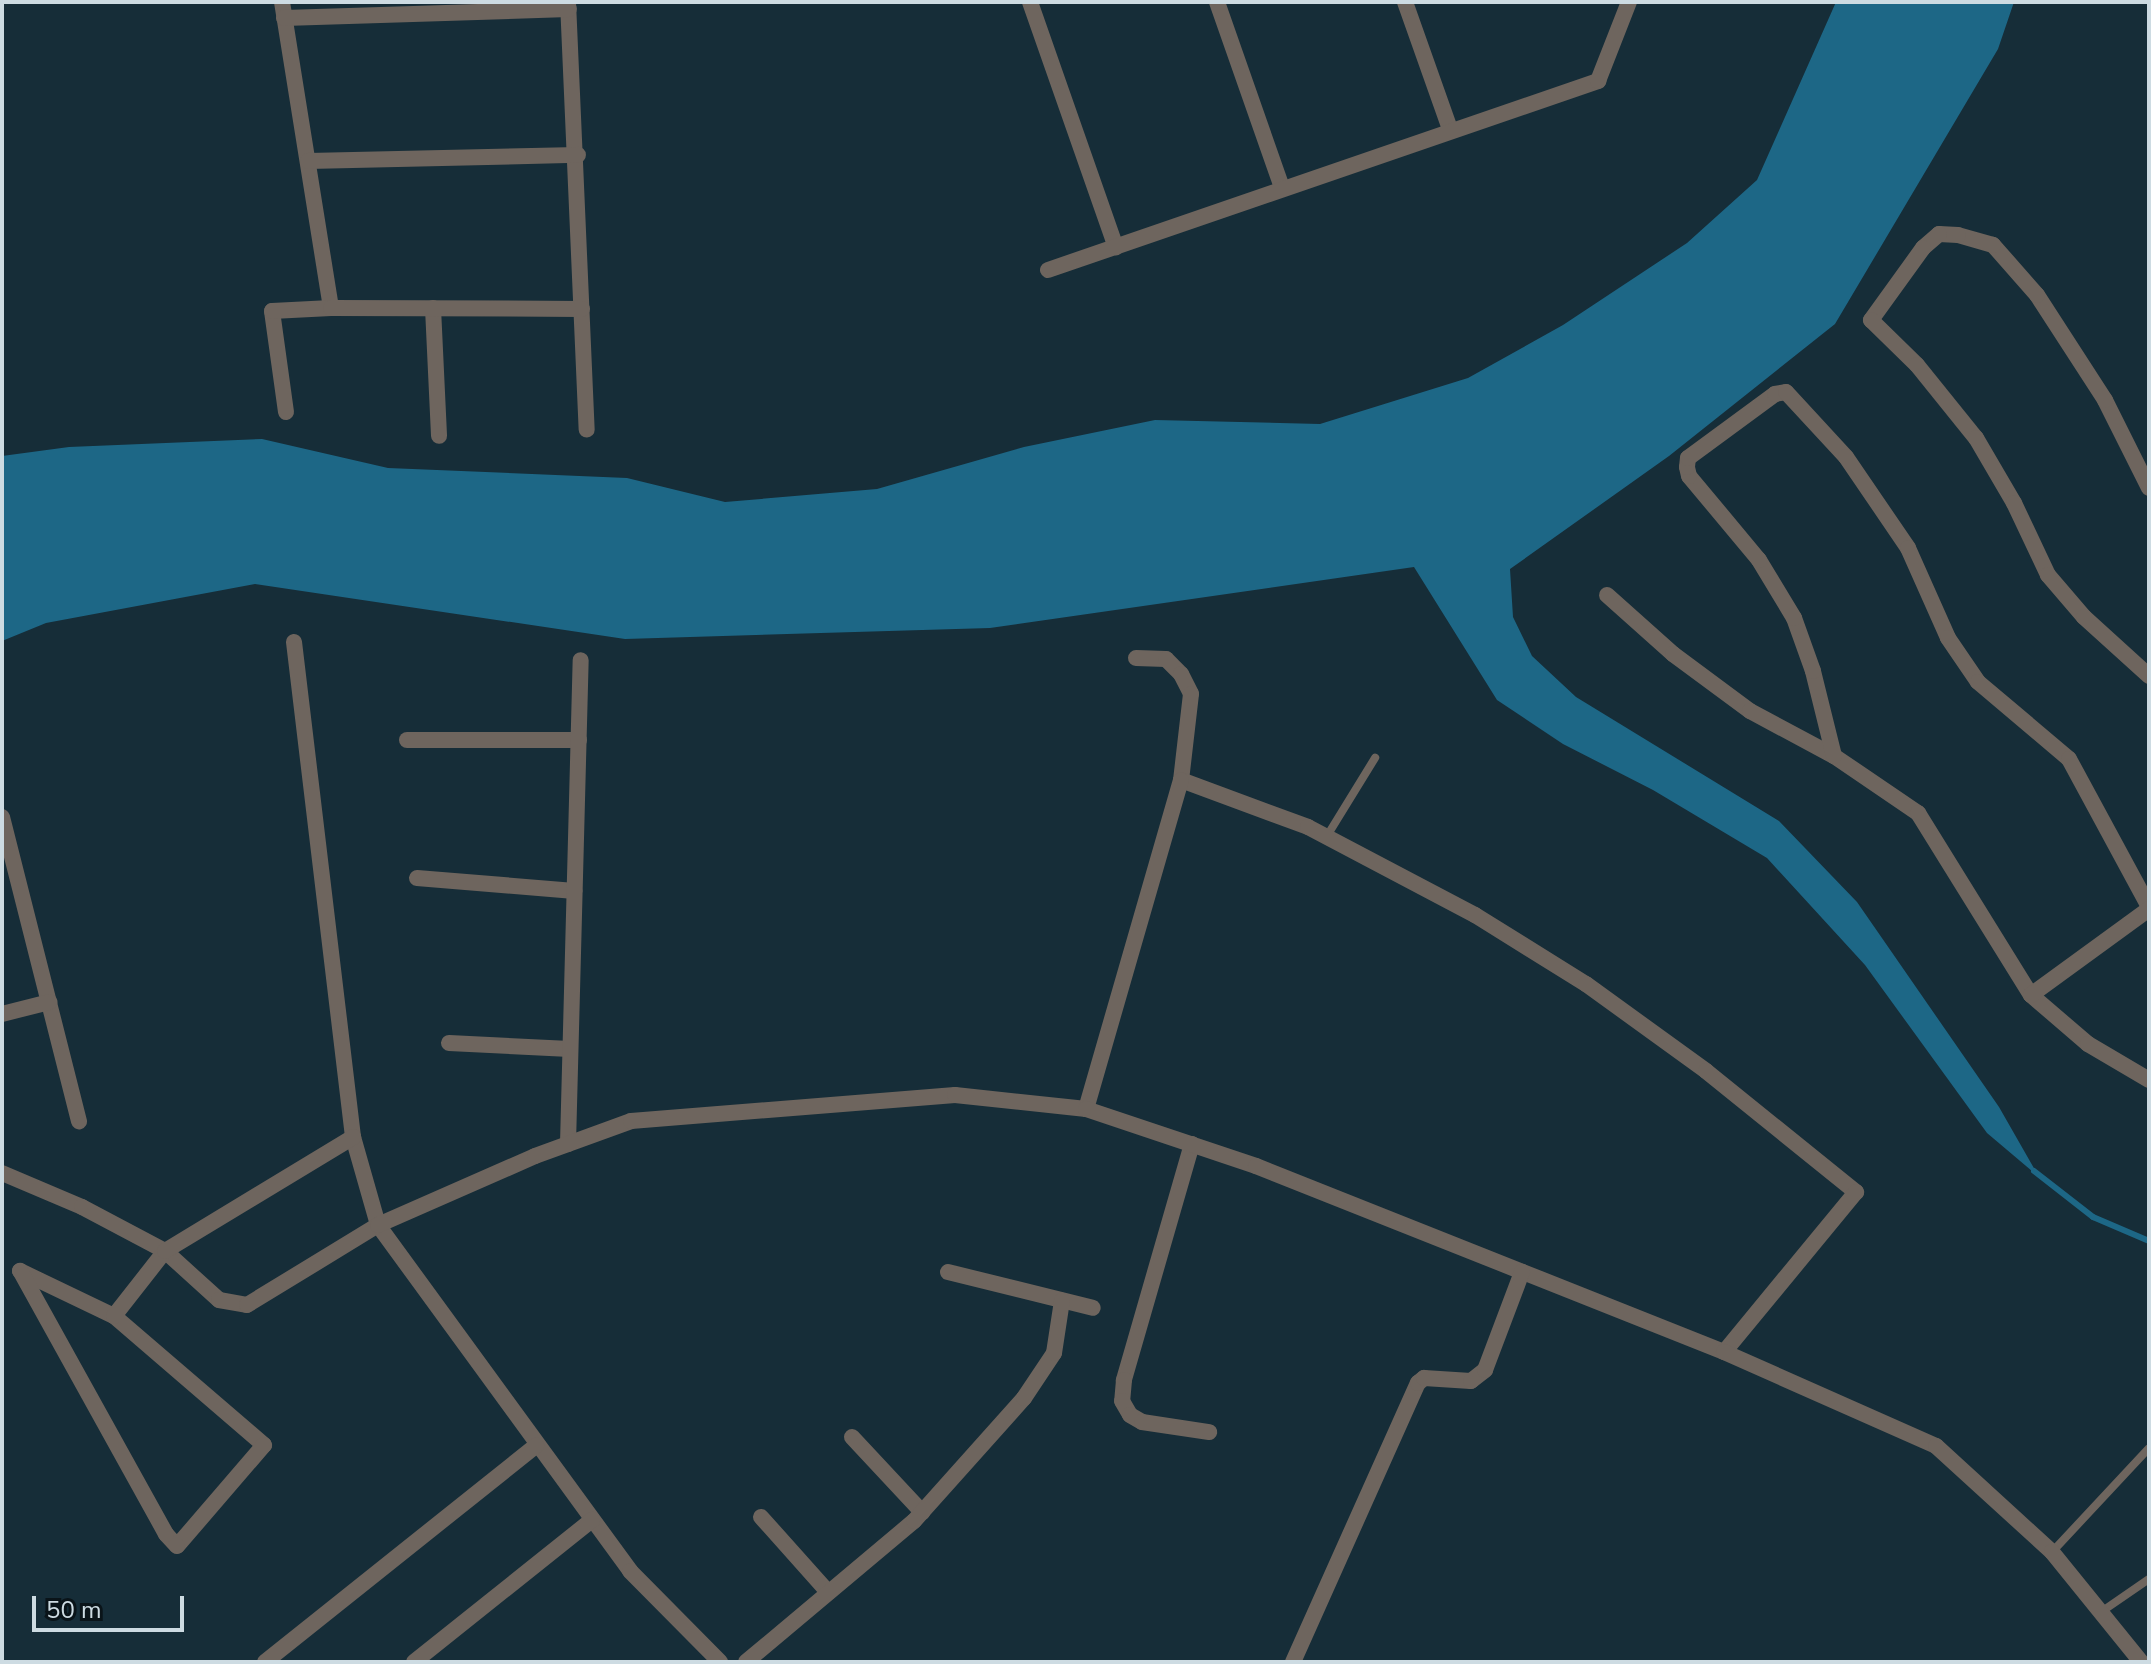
<!DOCTYPE html>
<style>
body{margin:0}
#map{position:relative;width:2151px;height:1664px;overflow:hidden;background:#162d38;font-family:"Nunito Sans",sans-serif}
div>[style]{position:absolute}
[style*='--x']{left:calc(var(--x)*1px);top:calc(var(--y)*1px);width:calc(var(--w)*1px);rotate:calc(var(--a)*1deg)}
.water>*{inset:0;background:#1d6786}
.stream>*{height:6px;margin:-3px;padding:0 3px;transform-origin:3px;border-radius:3px;background:#1d6786}
.lane>*{height:8px;margin:-4px;padding:0 4px;transform-origin:4px;border-radius:4px;background:#6e655e}
.street>*{height:16px;margin:-8px;padding:0 8px;transform-origin:8px;border-radius:8px;background:#6e655e}
span{translate:-50% -50%;white-space:nowrap;text-align:center;line-height:1.15;-webkit-text-stroke:8px #0a1419;paint-order:stroke}
.frame{position:absolute;inset:0;border:4px solid #cddbe2;pointer-events:none}
.scale{position:absolute;left:32px;top:1596px;width:152px;height:36px;box-sizing:border-box;border:4px solid #cddbe2;border-top:0;padding-left:10px;font-size:24px;line-height:28px;white-space:nowrap;color:#cddbe2;-webkit-text-stroke:6px #0a1419;paint-order:stroke}
</style>
<div id="map">
<div class="water">
<div style="clip-path:polygon(1836px 2px,2014px 2px,1998px 49px,1835px 324px,1669px 456px,1510px 569px,1513px 617px,1532px 656px,1576px 697px,1779px 821px,1857px 902px,1999px 1107px,2039px 1177px,1987px 1133px,1865px 965px,1767px 858px,1653px 790px,1563px 744px,1497px 700px,1414px 567px,990px 628px,625px 639px,255px 584px,46px 623px,2px 641px,2px 456px,69px 447px,262px 439px,388px 468px,627px 478px,725px 502px,877px 489px,1024px 447px,1155px 420px,1320px 424px,1468px 378px,1563px 325px,1687px 243px,1757px 180px)"></div>
</div>
<div class="stream">
<div style="--x:2034;--y:1171;--w:75;--a:37.9"></div>
<div style="--x:2093;--y:1217;--w:61;--a:23.2"></div>
</div>
<div class="lane">
<div style="--x:1327;--y:836;--w:92;--a:-58.4"></div>
<div style="--x:2052;--y:1552;--w:142;--a:-47"></div>
<div style="--x:2101;--y:1612;--w:58;--a:-34.5"></div>
</div>
<div class="street">
<div style="--x:282;--y:2;--w:310;--a:80.9"></div>
<div style="--x:568;--y:2;--w:428;--a:87.5"></div>
<div style="--x:1030;--y:2;--w:260;--a:70.7"></div>
<div style="--x:1217;--y:2;--w:197;--a:70.7"></div>
<div style="--x:1405;--y:2;--w:135;--a:70.5"></div>
<div style="--x:284;--y:18;--w:285;--a:-1.8"></div>
<div style="--x:308;--y:161;--w:270;--a:-1.3"></div>
<div style="--x:1048;--y:270;--w:582;--a:-18.96"></div>
<div style="--x:1598;--y:81;--w:85;--a:-68.6"></div>
<div style="--x:433;--y:308;--w:128;--a:87.3"></div>
<div style="--x:286;--y:412;--w:102;--a:-97.9"></div>
<div style="--x:272;--y:311;--w:59;--a:-2.9"></div>
<div style="--x:331;--y:308;--w:251;--a:0.2"></div>
<div style="--x:2149;--y:488;--w:98;--a:-116.6"></div>
<div style="--x:2105;--y:400;--w:125;--a:-122.9"></div>
<div style="--x:2037;--y:295;--w:67;--a:-131.3"></div>
<div style="--x:1993;--y:245;--w:36;--a:-164"></div>
<div style="--x:1958;--y:235;--w:19;--a:-177"></div>
<div style="--x:1939;--y:234;--w:21;--a:139"></div>
<div style="--x:1923;--y:248;--w:89;--a:125.8"></div>
<div style="--x:1871;--y:320;--w:64;--a:44.4"></div>
<div style="--x:1917;--y:365;--w:94;--a:51.1"></div>
<div style="--x:1976;--y:438;--w:75;--a:59.7"></div>
<div style="--x:2014;--y:503;--w:80;--a:64.7"></div>
<div style="--x:2048;--y:575;--w:55;--a:49.4"></div>
<div style="--x:2084;--y:617;--w:88;--a:42.2"></div>
<div style="--x:1607;--y:595;--w:89;--a:41.8"></div>
<div style="--x:1673;--y:654;--w:96;--a:36.5"></div>
<div style="--x:1750;--y:711;--w:95;--a:28.2"></div>
<div style="--x:1834;--y:756;--w:102;--a:34.2"></div>
<div style="--x:1918;--y:813;--w:214;--a:58.2"></div>
<div style="--x:2031;--y:995;--w:75;--a:40.7"></div>
<div style="--x:2088;--y:1044;--w:71;--a:30.5"></div>
<div style="--x:294;--y:642;--w:499;--a:83.2"></div>
<div style="--x:353;--y:1137;--w:91;--a:74.1"></div>
<div style="--x:378;--y:1225;--w:428;--a:53.9"></div>
<div style="--x:630;--y:1571;--w:128;--a:45.3"></div>
<div style="--x:1136;--y:658;--w:30;--a:2"></div>
<div style="--x:1166;--y:659;--w:21;--a:45"></div>
<div style="--x:1181;--y:674;--w:22;--a:63"></div>
<div style="--x:1191;--y:694;--w:87;--a:96.6"></div>
<div style="--x:1181;--y:780;--w:135;--a:20.3"></div>
<div style="--x:1308;--y:827;--w:189;--a:27.8"></div>
<div style="--x:1475;--y:915;--w:131;--a:31.9"></div>
<div style="--x:1586;--y:984;--w:148;--a:35.9"></div>
<div style="--x:1706;--y:1071;--w:193;--a:38.9"></div>
<div style="--x:1856;--y:1192;--w:207;--a:129.5"></div>
<div style="--x:407;--y:740;--w:172;--a:0"></div>
<div style="--x:1834;--y:756;--w:88;--a:-103.9"></div>
<div style="--x:1813;--y:671;--w:56;--a:-109.7"></div>
<div style="--x:1794;--y:618;--w:68;--a:-121.1"></div>
<div style="--x:1759;--y:560;--w:109;--a:-129.8"></div>
<div style="--x:1689;--y:476;--w:9;--a:-103"></div>
<div style="--x:1687;--y:467;--w:9;--a:-84"></div>
<div style="--x:1688;--y:458;--w:108;--a:-36.3"></div>
<div style="--x:1775;--y:394;--w:11;--a:-10"></div>
<div style="--x:1786;--y:392;--w:88;--a:47.3"></div>
<div style="--x:1846;--y:457;--w:110;--a:55.7"></div>
<div style="--x:1908;--y:548;--w:98;--a:66"></div>
<div style="--x:1948;--y:638;--w:53;--a:55.7"></div>
<div style="--x:1978;--y:682;--w:119;--a:40.2"></div>
<div style="--x:2069;--y:759;--w:168;--a:61.6"></div>
<div style="--x:2;--y:817;--w:314;--a:75.8"></div>
<div style="--x:417;--y:878;--w:158;--a:4.7"></div>
<div style="--x:2031;--y:995;--w:146;--a:-36.1"></div>
<div style="--x:2;--y:1014;--w:49;--a:-14.3"></div>
<div style="--x:449;--y:1043;--w:121;--a:2.8"></div>
<div style="--x:1086;--y:1109;--w:342;--a:-73.9"></div>
<div style="--x:568;--y:1144;--w:484;--a:-88.5"></div>
<div style="--x:1192;--y:1144;--w:246;--a:106.1"></div>
<div style="--x:1124;--y:1380;--w:21;--a:95"></div>
<div style="--x:1122;--y:1401;--w:16;--a:60"></div>
<div style="--x:1130;--y:1415;--w:14;--a:30"></div>
<div style="--x:1142;--y:1422;--w:68;--a:8.5"></div>
<div style="--x:2;--y:1173;--w:87;--a:23"></div>
<div style="--x:82;--y:1207;--w:94;--a:27.9"></div>
<div style="--x:165;--y:1251;--w:73;--a:42.2"></div>
<div style="--x:219;--y:1300;--w:28;--a:10"></div>
<div style="--x:247;--y:1305;--w:153;--a:-31.4"></div>
<div style="--x:378;--y:1225;--w:171;--a:-23.7"></div>
<div style="--x:535;--y:1156;--w:102;--a:-20"></div>
<div style="--x:631;--y:1121;--w:325;--a:-4.6"></div>
<div style="--x:955;--y:1095;--w:132;--a:6.1"></div>
<div style="--x:1086;--y:1109;--w:179;--a:18.5"></div>
<div style="--x:1256;--y:1166;--w:504;--a:21.67"></div>
<div style="--x:1724;--y:1352;--w:232;--a:23.9"></div>
<div style="--x:1936;--y:1446;--w:157;--a:42.4"></div>
<div style="--x:2052;--y:1552;--w:141;--a:51"></div>
<div style="--x:20;--y:1271;--w:104;--a:25.6"></div>
<div style="--x:114;--y:1316;--w:198;--a:40.7"></div>
<div style="--x:264;--y:1445;--w:133;--a:130.7"></div>
<div style="--x:177;--y:1546;--w:16;--a:-133"></div>
<div style="--x:166;--y:1534;--w:301;--a:-119"></div>
<div style="--x:948;--y:1272;--w:149;--a:13.9"></div>
<div style="--x:114;--y:1316;--w:83;--a:-51.9"></div>
<div style="--x:165;--y:1251;--w:220;--a:-31.2"></div>
<div style="--x:852;--y:1437;--w:103;--a:47"></div>
<div style="--x:761;--y:1517;--w:101;--a:48.2"></div>
<div style="--x:265;--y:1662;--w:347;--a:-38.6"></div>
<div style="--x:414;--y:1662;--w:228;--a:-38.6"></div>
<div style="--x:746;--y:1662;--w:219;--a:-40"></div>
<div style="--x:914;--y:1521;--w:165;--a:-48.2"></div>
<div style="--x:1024;--y:1398;--w:54;--a:-56.3"></div>
<div style="--x:1054;--y:1353;--w:53;--a:-81.3"></div>
<div style="--x:1293;--y:1662;--w:306;--a:-65.9"></div>
<div style="--x:1418;--y:1383;--w:8;--a:-40"></div>
<div style="--x:1424;--y:1378;--w:47;--a:3.7"></div>
<div style="--x:1471;--y:1381;--w:18;--a:-38"></div>
<div style="--x:1485;--y:1370;--w:105;--a:-69.3"></div>
</div>
<div class="frame"></div>
<div class="scale">50 m</div>
</div>
